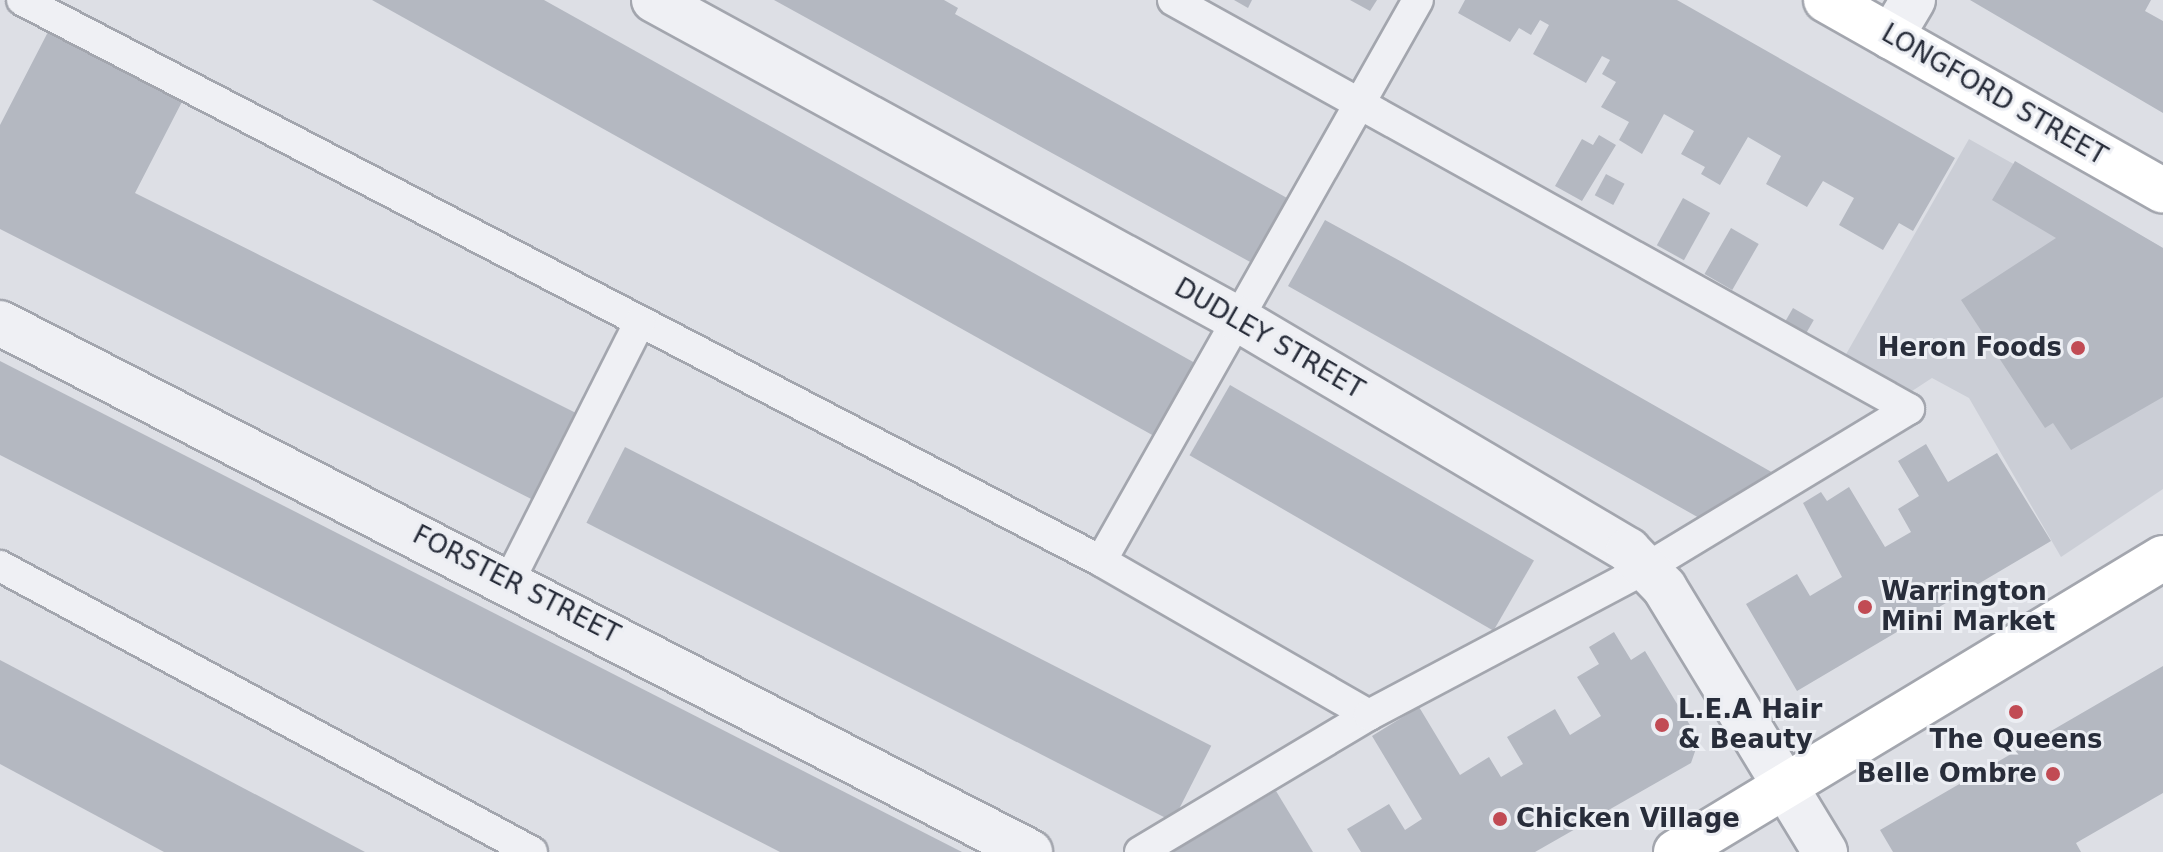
<!DOCTYPE html>
<style>
body{margin:0}
#map{position:relative;width:2163px;height:852px;overflow:hidden;background:#dddfe5;font-family:"DejaVu Sans",sans-serif}
div>[style]{position:absolute}
[style*='--x']{left:calc(var(--x)*1px);top:calc(var(--y)*1px);width:calc(var(--w)*1px);rotate:calc(var(--a)*1deg)}
.built>*{inset:0;background:#cbced6}
.building>*{inset:0;background:#b4b8c1;transform-origin:0 0}
.roads{filter:drop-shadow(2px 0 #a3a6ae) drop-shadow(-2px 0 #a3a6ae) drop-shadow(0 2px #a3a6ae) drop-shadow(0 -2px #a3a6ae)}
.lane>*{height:30px;margin:-15px;padding:0 15px;transform-origin:15px;border-radius:15px;background:#eff0f4}
.street>*{height:44px;margin:-22px;padding:0 22px;transform-origin:22px;border-radius:22px;background:#eff0f4}
.secondary>*{height:44px;margin:-22px;padding:0 22px;transform-origin:22px;border-radius:22px;background:#fff}
.dots>*{width:22px;height:22px;translate:-50% -50%;box-sizing:border-box;border:4px solid #eceef3;border-radius:50%}
span{translate:-50% -50%;white-space:nowrap;text-align:center;line-height:1.15;-webkit-text-stroke:6px #eceef3;paint-order:stroke}
.street-label{font-size:26px;color:#282d3a}
.poi-label{font-size:26px;color:#282d3a;font-weight:700}
.right{translate:-100% -50%;text-align:right}
.left{translate:0 -50%;text-align:left}
</style>
<div id="map">
<div class="built">
<div style="clip-path:polygon(1969px 139px,2163px 248px,2163px 489px,2061px 557px,1969px 398px,1932px 378px,1909px 393px,1845px 356px)"></div>
</div>
<div class="building">
<div style="clip-path:polygon(372px 0,544px 0,1195px 363px,1154px 436px)"></div>
<div style="clip-path:polygon(774px 0,944px 0,958px 8px,955px 14px,1287px 198px,1252px 263px)"></div>
<div style="clip-path:polygon(1234px 0,1252px 0,1248px 8px)"></div>
<div style="clip-path:polygon(1350px 0,1377px 0,1370px 11px)"></div>
<div style="clip-path:polygon(1465px 0,1677px 0,1955px 158px,1913px 231px,1899px 223px,1883px 250px,1839px 225px,1854px 198px,1823px 181px,1807px 207px,1766px 184px,1781px 156px,1748px 137px,1720px 185px,1701px 174px,1705px 167px,1681px 154px,1694px 131px,1664px 114px,1642px 154px,1619px 140px,1629px 122px,1601px 107px,1616px 82px,1602px 74px,1610px 60px,1602px 56px,1586px 83px,1533px 54px,1549px 25px,1540px 20px,1531px 35px,1519px 28px,1510px 42px,1458px 13px)"></div>
<div style="clip-path:polygon(1970px 0,2151px 0,2145px 11px,2163px 21px,2163px 113px)"></div>
<div style="clip-path:polygon(49px 30px,186px 94px,135px 193px,596px 423px,553px 510px,0 229px,0 125px)"></div>
<div style="clip-path:polygon(1599px 135px,1616px 145px,1582px 201px,1555px 186px,1582px 139px,1593px 145px)"></div>
<div style="clip-path:polygon(2015px 161px,2163px 248px,2163px 397px,2071px 450px,2053px 423px,2045px 428px,1961px 300px,2056px 238px,1992px 200px)"></div>
<div style="left:1606px;top:174px;width:21px;height:24px;rotate:28deg"></div>
<div style="left:1683px;top:198px;width:31px;height:54px;rotate:29deg"></div>
<div style="clip-path:polygon(1325px 220px,1402px 262px,1775px 474px,1701px 519px,1515px 414px,1288px 286px)"></div>
<div style="left:1731px;top:228px;width:32px;height:53px;rotate:30deg"></div>
<div style="left:1793px;top:308px;width:24px;height:15px;rotate:30deg"></div>
<div style="clip-path:polygon(0 361px,962px 852px,780px 852px,0 455px)"></div>
<div style="left:1230px;top:385px;width:351px;height:81px;rotate:30deg"></div>
<div style="clip-path:polygon(1926px 444px,1948px 482px,1997px 453px,2051px 541px,1797px 691px,1746px 604px,1797px 574px,1810px 596px,1842px 577px,1803px 503px,1821px 492px,1827px 501px,1849px 487px,1885px 547px,1911px 532px,1898px 509px,1919px 496px,1898px 461px)"></div>
<div style="left:625px;top:447px;width:658px;height:85px;rotate:27deg"></div>
<div style="clip-path:polygon(1614px 632px,1631px 660px,1645px 651px,1699px 740px,1691px 763px,1535px 852px,1361px 852px,1347px 829px,1389px 804px,1405px 830px,1422px 819px,1372px 736px,1419px 707px,1460px 775px,1489px 757px,1501px 777px,1523px 764px,1507px 737px,1555px 709px,1570px 735px,1601px 716px,1577px 677px,1599px 664px,1589px 647px)"></div>
<div style="clip-path:polygon(0 660px,365px 852px,164px 852px,0 764px)"></div>
<div style="clip-path:polygon(2163px 666px,2163px 793px,2076px 843px,2081px 852px,1893px 852px,1880px 830px)"></div>
<div style="clip-path:polygon(1276px 791px,1313px 852px,1173px 852px)"></div>
</div>
<div class="roads">
<div class="lane">
<div style="--x:22;--y:0;--w:1216;--a:27.47"></div>
<div style="--x:1101;--y:561;--w:309;--a:29.9"></div>
<div style="--x:1101;--y:561;--w:644;--a:-60.53"></div>
<div style="--x:0;--y:566;--w:604;--a:28.26"></div>
<div style="--x:509;--y:581;--w:290;--a:-63.2"></div>
<div style="--x:1140;--y:852;--w:267;--a:-30.9"></div>
<div style="--x:1369;--y:715;--w:316;--a:-27.9"></div>
<div style="--x:1648;--y:567;--w:305;--a:-31.2"></div>
<div style="--x:1909;--y:409;--w:842;--a:-150.94"></div>
</div>
<div class="street">
<div style="--x:654;--y:0;--w:663;--a:28.65"></div>
<div style="--x:1236;--y:318;--w:456;--a:30.6"></div>
<div style="--x:1628;--y:550;--w:52;--a:45.8"></div>
<div style="--x:1664;--y:587;--w:310;--a:58.7"></div>
<div style="--x:1891;--y:37;--w:43;--a:-59.3"></div>
<div style="--x:0;--y:323;--w:1158;--a:27.18"></div>
</div>
<div class="secondary">
<div style="--x:1826;--y:0;--w:387;--a:29.5"></div>
<div style="--x:1676;--y:852;--w:569;--a:-31.12"></div>
</div>
</div>
<div class="dots">
<div style="left:2078px;top:348px;background:#c14b54"></div>
<div style="left:1865px;top:607px;background:#c14b54"></div>
<div style="left:2016px;top:712px;background:#c14b54"></div>
<div style="left:1662px;top:725px;background:#c14b54"></div>
<div style="left:2053px;top:774px;background:#c14b54"></div>
<div style="left:1500px;top:819px;background:#c14b54"></div>
</div>
<div class="street-label">
<span style="left:1994px;top:95px;rotate:30deg">LONGFORD STREET</span>
<span style="left:1269px;top:339px;rotate:30deg">DUDLEY STREET</span>
<span style="left:516px;top:585px;rotate:27deg">FORSTER STREET</span>
</div>
<div class="poi-label">
<span class="right" style="left:2062px;top:348px">Heron Foods</span>
<span class="left" style="left:1881px;top:607px">Warrington<br>Mini Market</span>
<span class="left" style="left:1678px;top:725px">L.E.A Hair<br>&amp; Beauty</span>
<span style="left:2016px;top:740px">The Queens</span>
<span class="right" style="left:2037px;top:774px">Belle Ombre</span>
<span class="left" style="left:1516px;top:819px">Chicken Village</span>
</div>
</div>
